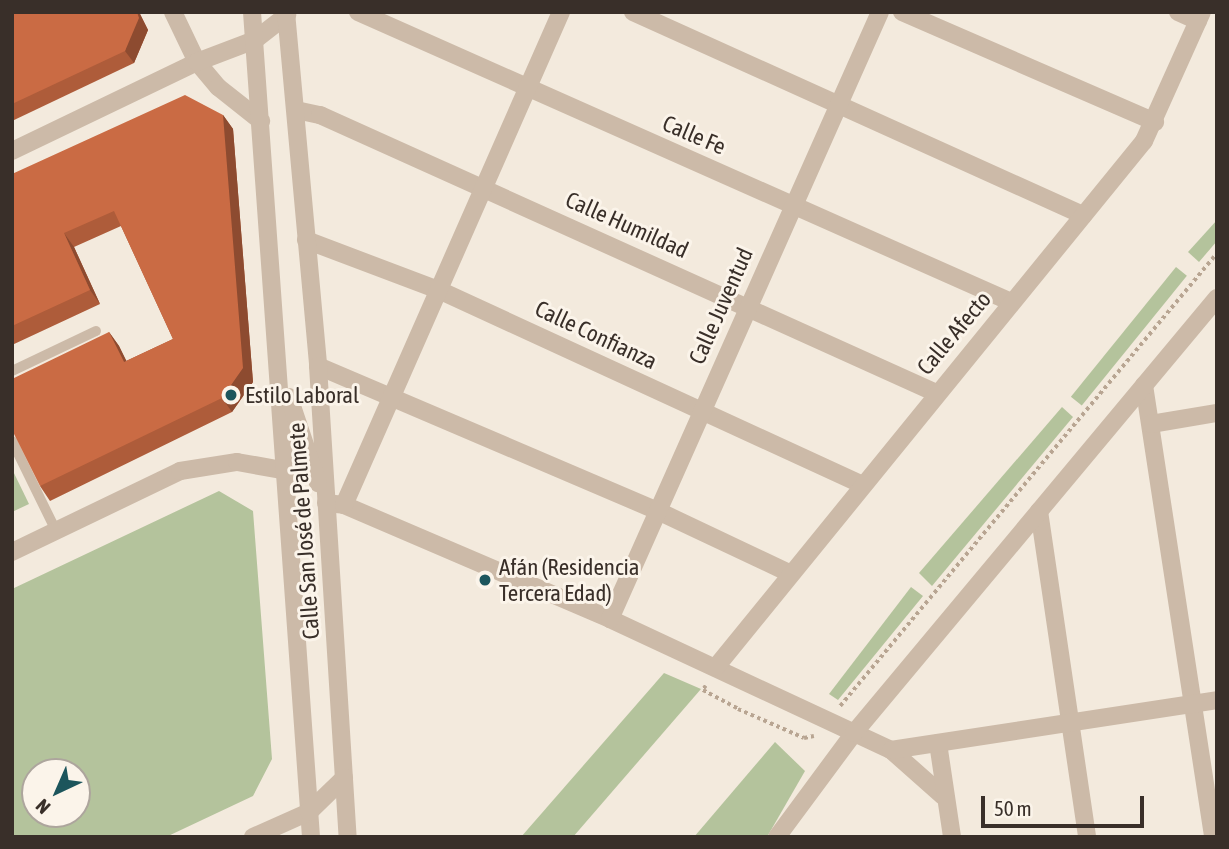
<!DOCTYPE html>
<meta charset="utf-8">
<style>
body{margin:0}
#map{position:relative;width:1229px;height:849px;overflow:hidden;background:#f3eadd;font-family:"Asap Condensed",sans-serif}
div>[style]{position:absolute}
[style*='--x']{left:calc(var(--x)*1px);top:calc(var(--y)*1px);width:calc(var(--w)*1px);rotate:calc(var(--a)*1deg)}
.green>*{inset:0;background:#b4c39c;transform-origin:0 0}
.path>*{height:3.5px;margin-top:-1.75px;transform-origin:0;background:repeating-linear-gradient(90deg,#b8a592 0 3.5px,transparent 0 7px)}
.service>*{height:10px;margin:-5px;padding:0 5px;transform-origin:5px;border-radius:5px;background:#ccbaa8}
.minor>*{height:18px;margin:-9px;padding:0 9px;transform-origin:9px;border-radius:9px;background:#ccbaa8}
.tertiary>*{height:18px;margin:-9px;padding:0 9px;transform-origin:9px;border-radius:9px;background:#ccbaa8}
.wall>*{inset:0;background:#ae5c3a}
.shaded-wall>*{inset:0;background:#8d4b30}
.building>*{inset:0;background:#ca6b44}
.dots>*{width:19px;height:19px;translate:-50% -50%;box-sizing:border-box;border:4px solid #fbf4ea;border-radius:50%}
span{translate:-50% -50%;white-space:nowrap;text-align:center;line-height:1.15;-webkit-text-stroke:6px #fbf4ea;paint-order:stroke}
.street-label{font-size:23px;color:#392f29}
.poi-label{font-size:23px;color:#392f29}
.left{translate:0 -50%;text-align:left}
.frame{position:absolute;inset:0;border:14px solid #392f29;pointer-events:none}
.north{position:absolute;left:21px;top:758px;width:70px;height:70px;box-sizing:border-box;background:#fbf4ea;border:2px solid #ada59d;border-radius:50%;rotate:224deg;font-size:19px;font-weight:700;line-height:28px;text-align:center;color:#392f29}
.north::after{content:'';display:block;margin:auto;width:24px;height:32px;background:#1c555c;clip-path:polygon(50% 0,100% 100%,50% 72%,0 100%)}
.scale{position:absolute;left:981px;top:796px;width:163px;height:32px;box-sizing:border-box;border:4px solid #392f29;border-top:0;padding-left:9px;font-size:21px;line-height:24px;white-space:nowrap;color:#392f29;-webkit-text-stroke:5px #fbf4ea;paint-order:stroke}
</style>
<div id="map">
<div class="green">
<div style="clip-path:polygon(1217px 220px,1217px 241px,1199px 262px,1188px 252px)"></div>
<div style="left:1176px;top:267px;width:14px;height:167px;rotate:39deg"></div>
<div style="clip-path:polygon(1062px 407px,1073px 417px,932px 586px,919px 573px)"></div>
<div style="clip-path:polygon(12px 469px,29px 504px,12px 512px)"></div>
<div style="clip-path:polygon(evenodd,219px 491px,253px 511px,272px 759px,253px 796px,166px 837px,12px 837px,12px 589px,219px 491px,77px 772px,77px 814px,35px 814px,35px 772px,77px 772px)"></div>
<div style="clip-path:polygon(911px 587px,923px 596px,838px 700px,829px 694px)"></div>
<div style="clip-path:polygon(664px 673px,701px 689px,573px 837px,521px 837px)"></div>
<div style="clip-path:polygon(775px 742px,805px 771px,767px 837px,694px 837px)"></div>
</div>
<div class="path">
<div style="--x:706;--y:686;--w:5;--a:127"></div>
<div style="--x:703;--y:690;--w:40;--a:28"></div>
<div style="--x:738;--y:709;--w:72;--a:23.7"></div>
<div style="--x:804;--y:738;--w:10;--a:-11"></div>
<div style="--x:840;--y:706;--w:589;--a:-50.23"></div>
</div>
<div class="service">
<div style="--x:12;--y:371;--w:93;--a:-25.5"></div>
<div style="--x:12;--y:441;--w:100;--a:63.9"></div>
</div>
<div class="minor">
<div style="--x:173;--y:12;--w:55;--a:64.4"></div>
<div style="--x:197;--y:62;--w:33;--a:50"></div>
<div style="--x:218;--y:87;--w:55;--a:38.3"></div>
<div style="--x:358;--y:12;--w:714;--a:23.95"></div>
<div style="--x:633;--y:12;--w:494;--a:24.3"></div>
<div style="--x:902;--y:12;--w:276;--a:23.5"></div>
<div style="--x:1178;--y:12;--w:22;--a:24"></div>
<div style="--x:296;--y:110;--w:25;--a:12"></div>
<div style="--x:320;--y:115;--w:676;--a:24.29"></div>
<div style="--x:12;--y:151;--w:205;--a:-25.7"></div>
<div style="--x:197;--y:62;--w:62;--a:-20.8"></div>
<div style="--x:255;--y:40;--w:41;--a:-38"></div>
<div style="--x:306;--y:240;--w:144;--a:20.7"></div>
<div style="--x:441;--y:291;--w:464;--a:24.7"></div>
<div style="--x:318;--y:366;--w:370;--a:23.1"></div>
<div style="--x:658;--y:511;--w:147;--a:25.3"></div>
<div style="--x:1144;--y:385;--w:457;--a:81.3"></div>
<div style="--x:1151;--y:424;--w:67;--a:-9.5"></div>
<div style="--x:326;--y:503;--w:18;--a:6"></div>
<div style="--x:344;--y:505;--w:289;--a:23.2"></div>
<div style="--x:610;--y:619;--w:310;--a:25"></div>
<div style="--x:891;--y:750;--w:69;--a:41.5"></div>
<div style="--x:344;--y:505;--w:539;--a:-66.24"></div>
<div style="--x:1039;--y:511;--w:330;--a:81.6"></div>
<div style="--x:12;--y:552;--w:187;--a:-25.7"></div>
<div style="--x:180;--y:471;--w:58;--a:-9"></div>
<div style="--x:237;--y:462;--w:52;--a:10"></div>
<div style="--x:610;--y:619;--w:664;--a:-66.02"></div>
<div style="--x:716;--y:667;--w:678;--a:-50.87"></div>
<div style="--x:1144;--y:141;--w:141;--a:-65.8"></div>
<div style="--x:938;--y:743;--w:95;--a:81.5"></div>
<div style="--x:891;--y:750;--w:330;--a:-8.7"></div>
<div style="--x:777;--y:837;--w:129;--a:-53.5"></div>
<div style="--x:854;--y:733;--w:567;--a:-50.16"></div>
</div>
<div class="tertiary">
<div style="--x:252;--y:12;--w:827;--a:85.91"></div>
<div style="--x:286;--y:12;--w:355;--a:84.8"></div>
<div style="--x:318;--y:366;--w:472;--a:86.4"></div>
<div style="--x:289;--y:397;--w:91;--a:71.4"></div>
<div style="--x:253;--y:837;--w:61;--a:-24.1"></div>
<div style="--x:309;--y:812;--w:49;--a:-44.2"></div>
</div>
<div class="wall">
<div style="clip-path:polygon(12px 12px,139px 12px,148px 30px,134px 63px,12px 121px)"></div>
<div style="clip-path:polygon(223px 115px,233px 129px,253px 382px,232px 412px,50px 501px,40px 486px,109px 332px,119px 346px,126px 361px,173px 339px,121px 226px,74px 247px,100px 304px,12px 345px,12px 174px)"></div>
</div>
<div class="shaded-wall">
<div style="clip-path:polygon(137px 12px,139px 12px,148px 30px,134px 63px,125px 51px)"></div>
<div style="clip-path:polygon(223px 115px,233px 129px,253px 382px,232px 412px,222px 398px)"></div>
<div style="clip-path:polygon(64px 233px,74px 247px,100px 304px,90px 290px)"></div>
<div style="clip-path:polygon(109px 332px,119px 346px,134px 376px,124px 362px)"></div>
</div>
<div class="building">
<div style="clip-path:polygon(12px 12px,137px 12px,139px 18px,125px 51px,12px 104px)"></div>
<div style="clip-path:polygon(185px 95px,223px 115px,243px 368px,222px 398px,40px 486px,12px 430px,12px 379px,109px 332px,124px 362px,173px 339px,114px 211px,64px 233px,90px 290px,12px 326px,12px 174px)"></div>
</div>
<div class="dots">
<div style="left:231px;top:395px;background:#1c555c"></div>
<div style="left:485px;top:580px;background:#1c555c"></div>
</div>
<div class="street-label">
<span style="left:694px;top:135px;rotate:23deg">Calle Fe</span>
<span style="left:627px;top:225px;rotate:24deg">Calle Humildad</span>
<span style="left:721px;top:306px;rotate:-66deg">Calle Juventud</span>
<span style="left:954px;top:333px;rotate:-50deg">Calle Afecto</span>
<span style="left:596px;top:335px;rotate:25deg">Calle Confianza</span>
<span style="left:304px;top:531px;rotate:-94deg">Calle San José de Palmete</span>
</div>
<div class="poi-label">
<span class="left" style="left:245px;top:395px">Estilo Laboral</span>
<span class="left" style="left:499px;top:580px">Afán (Residencia<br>Tercera Edad)</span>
</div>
<div class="frame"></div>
<div class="north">N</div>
<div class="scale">50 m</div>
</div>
